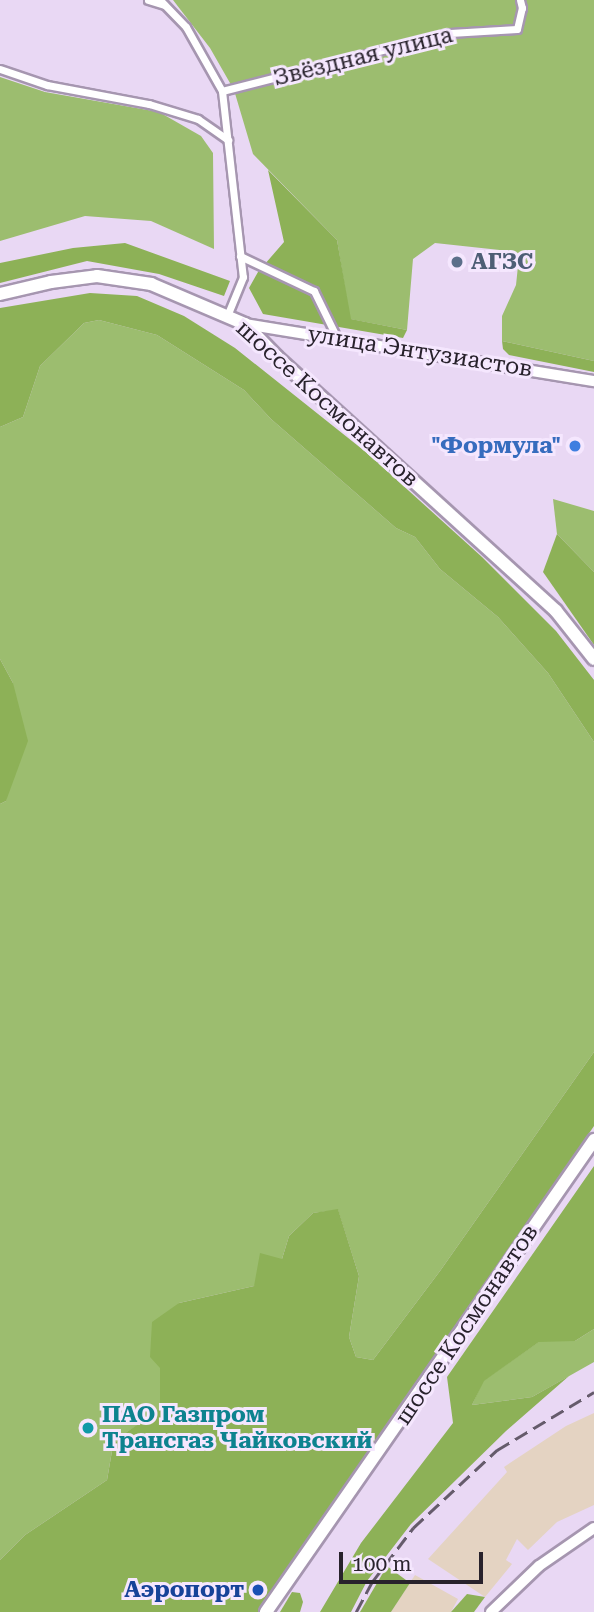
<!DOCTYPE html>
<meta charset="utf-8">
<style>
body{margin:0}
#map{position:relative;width:594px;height:1612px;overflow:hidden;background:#e9d8f4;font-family:"Roboto Serif",serif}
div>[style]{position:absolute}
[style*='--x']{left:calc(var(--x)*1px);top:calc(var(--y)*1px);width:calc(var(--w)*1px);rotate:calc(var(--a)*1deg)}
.industrial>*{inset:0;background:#e4d3c2}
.green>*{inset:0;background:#9cbd6f}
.forest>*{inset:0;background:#8db157}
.roads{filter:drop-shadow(2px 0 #a696b0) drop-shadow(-2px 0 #a696b0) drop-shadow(0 2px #a696b0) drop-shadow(0 -2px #a696b0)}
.minor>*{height:7px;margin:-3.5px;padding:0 3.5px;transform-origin:3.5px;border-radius:3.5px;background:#fff}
.tertiary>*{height:10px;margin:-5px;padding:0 5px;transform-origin:5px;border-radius:5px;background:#fff}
.secondary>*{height:10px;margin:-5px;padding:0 5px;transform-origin:5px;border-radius:5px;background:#fff}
.primary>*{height:12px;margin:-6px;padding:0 6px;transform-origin:6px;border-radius:6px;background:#fff}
.rail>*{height:2.5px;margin-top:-1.25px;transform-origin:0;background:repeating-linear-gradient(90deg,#655b6b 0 14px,transparent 0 21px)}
.dots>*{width:19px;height:19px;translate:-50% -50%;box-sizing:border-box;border:4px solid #f5e7fe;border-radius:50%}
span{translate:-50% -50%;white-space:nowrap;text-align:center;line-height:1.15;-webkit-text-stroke:6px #f5e7fe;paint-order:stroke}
.street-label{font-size:23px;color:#28222c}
.service-label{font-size:23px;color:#4e5e75;font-weight:700}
.left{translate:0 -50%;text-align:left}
.shop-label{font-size:23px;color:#366cbe;font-weight:700}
.right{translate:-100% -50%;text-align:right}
.culture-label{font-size:23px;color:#0d838f;font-weight:700}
.transit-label{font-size:23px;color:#164399;font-weight:700}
.scale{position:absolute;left:339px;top:1552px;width:144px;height:32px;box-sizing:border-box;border:4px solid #28222c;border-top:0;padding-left:9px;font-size:21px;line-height:24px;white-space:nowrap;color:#28222c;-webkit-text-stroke:5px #f5e7fe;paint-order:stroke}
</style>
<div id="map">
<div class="industrial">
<div style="clip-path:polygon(594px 1413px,594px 1505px,557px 1522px,528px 1550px,517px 1539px,506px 1560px,512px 1564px,485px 1597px,428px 1559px,507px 1472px,504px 1467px,566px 1426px)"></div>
<div style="clip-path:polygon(415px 1575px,458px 1599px,451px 1612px,391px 1612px)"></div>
</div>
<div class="green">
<div style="clip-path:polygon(173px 0,594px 0,594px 361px,502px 341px,502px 316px,516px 285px,518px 266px,509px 251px,435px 243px,413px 259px,407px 330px,350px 319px,337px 240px,253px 154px,234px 90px,210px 48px)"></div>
<div style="clip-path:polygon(0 77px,45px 92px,159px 112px,201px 136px,213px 153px,214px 249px,151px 221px,85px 216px,0 241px)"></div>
<div style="clip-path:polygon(99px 320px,157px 335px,244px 390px,271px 419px,396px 528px,415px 537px,440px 569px,498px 617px,548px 673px,594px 742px,594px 1052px,440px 1271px,373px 1360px,356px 1357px,349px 1337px,359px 1276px,338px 1210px,313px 1213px,289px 1236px,282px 1259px,254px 1286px,179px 1303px,160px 1368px,160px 1410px,118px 1438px,112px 1451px,107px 1480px,25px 1535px,0 1560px,0 804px,6px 801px,13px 683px,0 659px,0 427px,23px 417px,40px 366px,84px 323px)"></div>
<div style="clip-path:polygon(553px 499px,594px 511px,594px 572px,557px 534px)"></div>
<div style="clip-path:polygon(594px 1329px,594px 1362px,532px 1397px,472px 1405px,483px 1381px,540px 1341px,575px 1341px)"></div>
</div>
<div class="forest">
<div style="clip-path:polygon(268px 170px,337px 240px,351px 319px,407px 330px,403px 338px,263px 314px,249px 288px,258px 272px,284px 242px)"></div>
<div style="clip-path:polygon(125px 243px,230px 281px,224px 296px,159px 274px,87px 261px,0 283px,0 263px,73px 248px)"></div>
<div style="clip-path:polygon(90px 293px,137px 296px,184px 316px,235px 348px,367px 453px,482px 557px,556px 631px,594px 680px,594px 742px,548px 673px,498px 617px,440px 569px,415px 537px,396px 528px,271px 419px,244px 390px,157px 335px,99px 320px,84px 323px,40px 366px,23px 417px,0 427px,0 308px)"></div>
<div style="clip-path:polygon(502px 341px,594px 361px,594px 372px,509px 355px,503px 349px)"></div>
<div style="clip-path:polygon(557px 534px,594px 572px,594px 645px,543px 572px)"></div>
<div style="clip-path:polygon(0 659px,13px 683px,28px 741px,6px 801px,0 804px)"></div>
<div style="clip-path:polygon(594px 1052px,594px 1126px,264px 1612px,0 1612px,0 1560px,25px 1535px,107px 1480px,112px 1451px,118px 1438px,160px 1409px,160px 1368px,150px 1357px,152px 1322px,179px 1303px,254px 1286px,260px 1253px,282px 1259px,289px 1236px,313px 1213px,338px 1209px,359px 1276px,349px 1337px,356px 1357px,373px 1360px,440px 1271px)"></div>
<div style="clip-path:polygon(594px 1166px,594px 1329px,575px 1341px,539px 1342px,484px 1381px,472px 1405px,532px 1397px,569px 1376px,506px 1431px,411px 1524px,367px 1581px,351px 1612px,320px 1612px,361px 1543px,453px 1423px,447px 1377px)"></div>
<div style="clip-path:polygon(387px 1566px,410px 1583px,391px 1612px,360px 1612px)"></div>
<div style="clip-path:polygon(292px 1592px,300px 1593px,303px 1602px,300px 1612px,280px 1612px)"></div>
<div style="clip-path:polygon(467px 1594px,485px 1597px,474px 1612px,451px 1612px)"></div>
</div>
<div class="roads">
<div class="minor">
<div style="--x:148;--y:0;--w:17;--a:17"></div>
<div style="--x:160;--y:0;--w:37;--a:46"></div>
<div style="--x:186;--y:27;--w:73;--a:60.6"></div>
<div style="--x:222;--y:91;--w:187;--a:83.6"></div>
<div style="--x:243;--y:277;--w:42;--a:112.3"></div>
<div style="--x:0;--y:69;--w:50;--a:18.8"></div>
<div style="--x:47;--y:85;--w:104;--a:10.6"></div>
<div style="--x:149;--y:104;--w:51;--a:17"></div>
<div style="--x:198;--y:119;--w:37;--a:35"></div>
<div style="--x:222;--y:91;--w:235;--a:-14.3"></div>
<div style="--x:450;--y:33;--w:67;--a:-3.4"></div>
<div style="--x:517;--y:29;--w:22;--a:-77"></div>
<div style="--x:522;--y:8;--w:8;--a:-104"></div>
<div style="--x:240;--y:256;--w:82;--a:25.3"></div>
<div style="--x:314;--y:291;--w:52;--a:63.9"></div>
</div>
<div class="tertiary">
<div style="--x:491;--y:1612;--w:66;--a:-43.8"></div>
<div style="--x:539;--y:1566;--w:67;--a:-34.6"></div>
</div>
<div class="secondary">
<div style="--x:245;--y:324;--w:354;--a:9.3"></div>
</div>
<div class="primary">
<div style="--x:0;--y:294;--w:52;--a:-13.2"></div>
<div style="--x:51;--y:282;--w:46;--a:-7.4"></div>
<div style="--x:97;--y:276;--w:55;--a:8.4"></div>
<div style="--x:151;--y:284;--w:102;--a:23.1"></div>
<div style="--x:245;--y:324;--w:46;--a:45.9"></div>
<div style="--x:277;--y:357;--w:377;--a:42.3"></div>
<div style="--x:556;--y:611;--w:61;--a:51.6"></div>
<div style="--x:266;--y:1612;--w:575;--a:-55.2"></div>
</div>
</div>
<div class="rail">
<div style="--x:356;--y:1612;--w:34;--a:-62"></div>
<div style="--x:372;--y:1582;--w:68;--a:-52.8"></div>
<div style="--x:413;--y:1528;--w:115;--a:-42.9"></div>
<div style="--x:497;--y:1450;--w:113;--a:-30.9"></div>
</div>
<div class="dots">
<div style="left:457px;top:262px;background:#5c6f8a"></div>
<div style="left:575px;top:446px;background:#3f7fe0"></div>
<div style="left:88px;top:1428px;background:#0f9aa8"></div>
<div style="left:258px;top:1590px;background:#1a4fb4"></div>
</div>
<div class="street-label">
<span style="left:363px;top:57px;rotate:-14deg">Звёздная улица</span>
<span style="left:420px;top:352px;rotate:9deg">улица Энтузиастов</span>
<span style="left:327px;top:404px;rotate:42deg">шоссе Космонавтов</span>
<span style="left:467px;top:1325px;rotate:-56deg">шоссе Космонавтов</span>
</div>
<div class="service-label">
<span class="left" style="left:471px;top:262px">АГЗС</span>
</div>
<div class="shop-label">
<span class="right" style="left:561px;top:446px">"Формула"</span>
</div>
<div class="culture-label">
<span class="left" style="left:102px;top:1428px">ПАО Газпром<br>Трансгаз Чайковский</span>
</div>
<div class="transit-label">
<span class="right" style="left:244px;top:1590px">Аэропорт</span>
</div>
<div class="scale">100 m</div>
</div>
